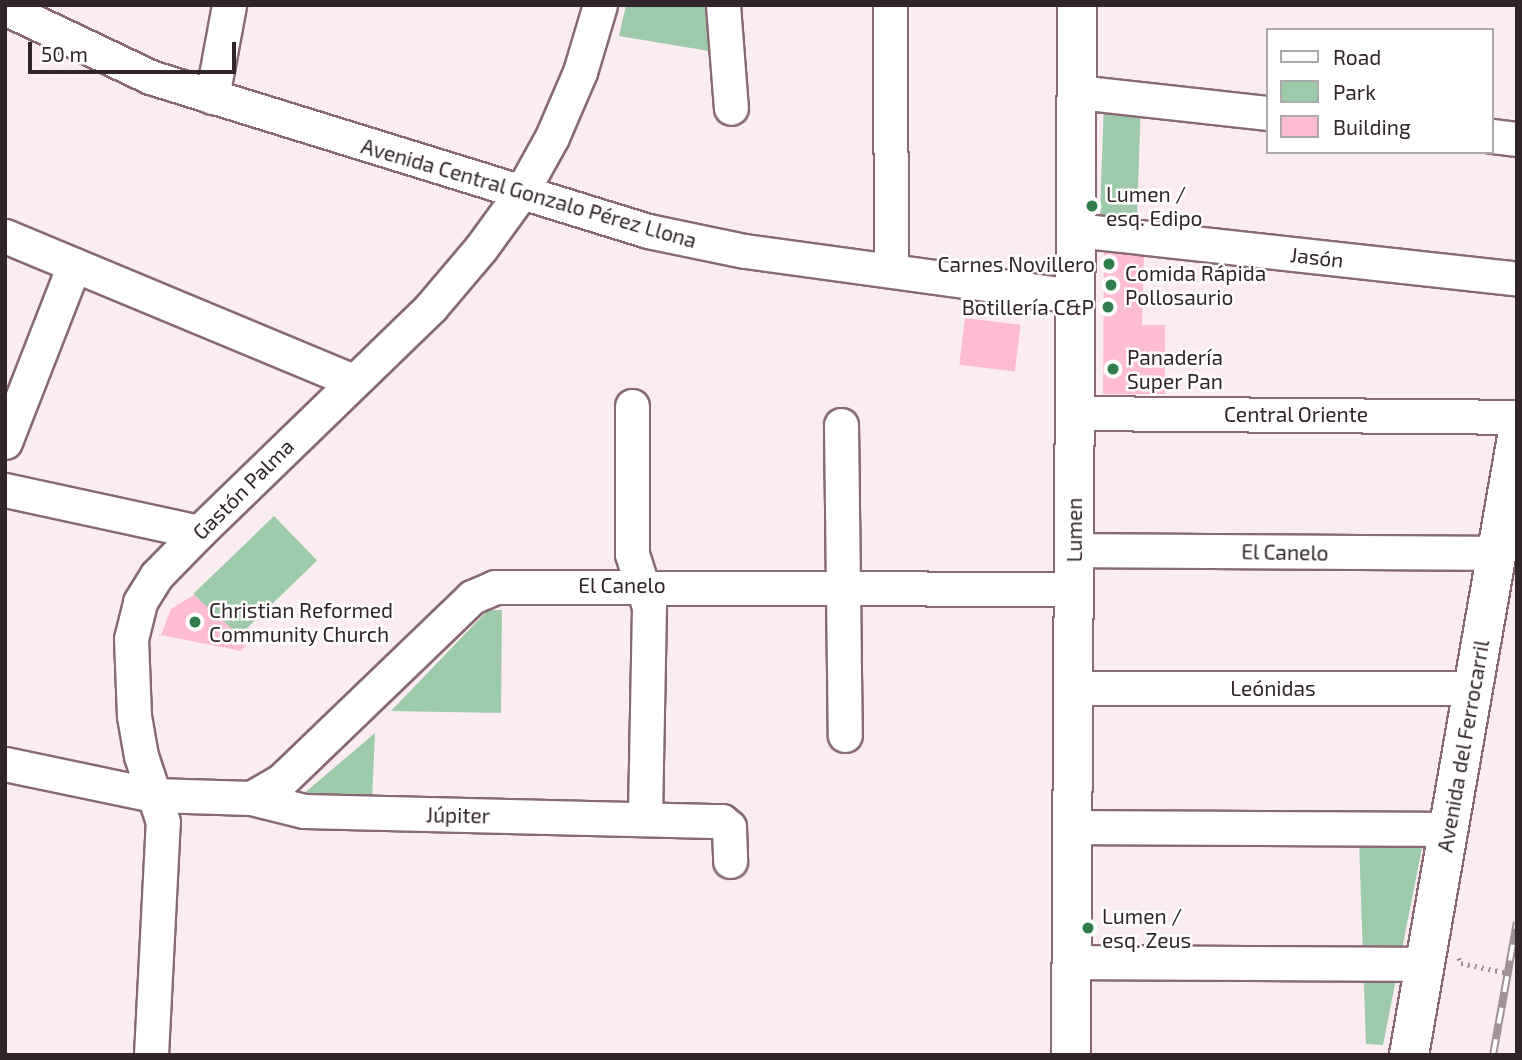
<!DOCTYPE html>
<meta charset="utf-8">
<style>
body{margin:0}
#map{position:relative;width:1522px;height:1060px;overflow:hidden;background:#fbecf1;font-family:"Exo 2",sans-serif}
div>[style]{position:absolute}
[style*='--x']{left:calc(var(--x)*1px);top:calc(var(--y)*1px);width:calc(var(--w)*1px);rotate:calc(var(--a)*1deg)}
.green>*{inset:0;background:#9dcba9;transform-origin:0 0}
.building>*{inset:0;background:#febbd4;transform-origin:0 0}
.path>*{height:4.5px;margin-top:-2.25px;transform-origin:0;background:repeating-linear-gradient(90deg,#9d8f94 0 2px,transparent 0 7px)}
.roads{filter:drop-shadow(2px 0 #886974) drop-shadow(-2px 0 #886974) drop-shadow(0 2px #886974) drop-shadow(0 -2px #886974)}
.minor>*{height:33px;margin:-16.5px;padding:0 16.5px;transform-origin:16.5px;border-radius:16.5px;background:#fff}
.tertiary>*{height:38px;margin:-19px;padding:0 19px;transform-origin:19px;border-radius:19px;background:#fff}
.rail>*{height:8px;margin-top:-4px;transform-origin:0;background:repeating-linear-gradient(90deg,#fff 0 16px,#a09297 0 32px);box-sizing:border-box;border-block:2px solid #a09297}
.dots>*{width:19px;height:19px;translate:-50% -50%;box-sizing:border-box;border:4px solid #fff;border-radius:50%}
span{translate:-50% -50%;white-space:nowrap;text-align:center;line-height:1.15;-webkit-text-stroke:5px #fff;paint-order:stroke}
.street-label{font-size:21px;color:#32252a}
.poi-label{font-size:21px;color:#32252a}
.left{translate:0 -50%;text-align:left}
.right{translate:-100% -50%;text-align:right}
.frame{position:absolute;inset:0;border:7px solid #32252a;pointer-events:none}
.legend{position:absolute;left:1266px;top:28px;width:228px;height:126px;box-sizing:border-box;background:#fff;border:2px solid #ada8aa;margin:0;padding:9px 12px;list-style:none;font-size:21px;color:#32252a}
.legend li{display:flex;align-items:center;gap:14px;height:35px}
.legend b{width:35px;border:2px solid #ada8aa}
.scale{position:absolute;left:28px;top:42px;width:208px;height:32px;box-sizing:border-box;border:4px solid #32252a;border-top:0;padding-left:9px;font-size:21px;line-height:24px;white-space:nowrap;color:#32252a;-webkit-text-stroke:5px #fff;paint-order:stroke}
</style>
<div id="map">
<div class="green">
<div style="clip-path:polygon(626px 5px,707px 5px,709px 51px,619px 36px)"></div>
<div style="left:1104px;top:101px;width:37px;height:123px;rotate:2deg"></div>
<div style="left:274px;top:516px;width:62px;height:112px;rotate:46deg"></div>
<div style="clip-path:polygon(488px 610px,502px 610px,501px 713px,391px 711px)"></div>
<div style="clip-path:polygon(375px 733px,372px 800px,302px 795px)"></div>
<div style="clip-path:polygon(1359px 841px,1423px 843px,1383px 1045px,1366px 1044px)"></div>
</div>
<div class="building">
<div style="clip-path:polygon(1104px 253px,1144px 255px,1142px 325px,1165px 325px,1165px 394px,1103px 394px)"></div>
<div style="left:965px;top:318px;width:56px;height:47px;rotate:7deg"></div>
<div style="clip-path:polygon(194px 595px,248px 643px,241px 651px,161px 635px,171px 609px)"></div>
</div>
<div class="path">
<div style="--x:1459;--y:958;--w:5;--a:68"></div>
<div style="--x:1461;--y:963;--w:57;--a:12.1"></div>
</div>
<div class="roads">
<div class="minor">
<div style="--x:723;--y:5;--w:103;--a:85.6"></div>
<div style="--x:890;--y:5;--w:265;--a:89.8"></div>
<div style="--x:5;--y:8;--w:161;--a:25.4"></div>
<div style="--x:150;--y:77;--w:521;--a:17.18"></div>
<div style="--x:648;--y:231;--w:99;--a:11.7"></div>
<div style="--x:745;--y:251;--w:333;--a:7.8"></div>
<div style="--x:1077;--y:92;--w:192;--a:6.3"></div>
<div style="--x:212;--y:97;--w:94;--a:-79.5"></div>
<div style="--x:1492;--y:136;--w:25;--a:7"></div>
<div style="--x:1076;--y:230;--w:444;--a:6.3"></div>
<div style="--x:5;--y:236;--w:377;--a:22.6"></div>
<div style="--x:632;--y:406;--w:148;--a:90"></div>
<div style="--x:632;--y:554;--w:56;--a:72.2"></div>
<div style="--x:649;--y:607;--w:211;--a:91.1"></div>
<div style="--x:1075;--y:413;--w:442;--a:0.5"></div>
<div style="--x:841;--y:425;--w:310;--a:89.3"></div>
<div style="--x:5;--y:442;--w:190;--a:-68.7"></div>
<div style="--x:5;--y:490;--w:198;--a:12.2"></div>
<div style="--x:1074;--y:550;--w:422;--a:0.4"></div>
<div style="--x:1074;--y:688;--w:399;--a:0"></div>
<div style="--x:5;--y:764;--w:152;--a:11.8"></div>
<div style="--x:154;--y:795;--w:97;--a:1.8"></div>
<div style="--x:251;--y:798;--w:36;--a:-30"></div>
<div style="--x:282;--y:780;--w:264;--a:-43.9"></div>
<div style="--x:472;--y:597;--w:25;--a:-23"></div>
<div style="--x:495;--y:587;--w:579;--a:0.2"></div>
<div style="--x:251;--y:798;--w:55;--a:13.8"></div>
<div style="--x:304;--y:811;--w:418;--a:1.4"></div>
<div style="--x:722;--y:821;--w:9;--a:41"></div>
<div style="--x:729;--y:827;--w:34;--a:88"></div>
<div style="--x:1073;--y:827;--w:375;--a:0.3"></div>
<div style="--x:1072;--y:962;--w:353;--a:0.3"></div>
<div style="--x:151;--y:1055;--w:233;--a:-87.1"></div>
<div style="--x:163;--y:822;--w:70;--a:-108.4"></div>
<div style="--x:141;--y:756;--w:41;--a:-99.9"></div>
<div style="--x:134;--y:716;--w:77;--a:-92.2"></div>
<div style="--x:131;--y:639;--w:38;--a:-76"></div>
<div style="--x:140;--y:602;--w:32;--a:-58"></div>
<div style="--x:157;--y:575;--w:60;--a:-45.7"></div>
<div style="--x:199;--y:532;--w:323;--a:-44.1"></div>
<div style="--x:431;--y:307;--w:77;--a:-49.7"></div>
<div style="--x:481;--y:248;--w:68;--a:-54"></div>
<div style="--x:521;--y:193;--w:64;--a:-61"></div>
<div style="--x:552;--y:137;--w:71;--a:-66.7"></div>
<div style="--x:580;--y:72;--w:70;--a:-73.4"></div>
</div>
<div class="tertiary">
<div style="--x:1071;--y:1055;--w:1050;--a:-89.67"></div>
<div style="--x:1409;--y:1055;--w:627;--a:-80.09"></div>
</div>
</div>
<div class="rail">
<div style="--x:1493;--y:1055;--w:135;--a:-79.8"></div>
</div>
<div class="dots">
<div style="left:1092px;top:206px;background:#317d4c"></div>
<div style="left:1109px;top:264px;background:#317d4c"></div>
<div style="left:1111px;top:285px;background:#317d4c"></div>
<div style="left:1108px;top:307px;background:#317d4c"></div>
<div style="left:1113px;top:369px;background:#317d4c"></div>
<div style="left:195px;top:622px;background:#317d4c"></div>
<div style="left:1088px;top:928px;background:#317d4c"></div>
</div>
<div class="street-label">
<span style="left:529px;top:193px;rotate:16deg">Avenida Central Gonzalo Pérez Llona</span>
<span style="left:1317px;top:257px;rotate:6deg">Jasón</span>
<span style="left:1296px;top:414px">Central Oriente</span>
<span style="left:243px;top:489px;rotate:-45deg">Gastón Palma</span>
<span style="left:1074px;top:530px;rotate:-90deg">Lumen</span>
<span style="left:1285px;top:552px;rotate:1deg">El Canelo</span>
<span style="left:622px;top:585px">El Canelo</span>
<span style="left:1273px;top:688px">Leónidas</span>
<span style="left:1463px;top:746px;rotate:-80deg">Avenida del Ferrocarril</span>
<span style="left:458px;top:815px;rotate:1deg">Júpiter</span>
</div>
<div class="poi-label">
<span class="left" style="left:1106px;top:206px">Lumen /<br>esq. Edipo</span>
<span class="right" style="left:1095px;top:264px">Carnes Novillero</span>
<span class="left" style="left:1125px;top:285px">Comida Rápida<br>Pollosaurio</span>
<span class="right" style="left:1094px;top:307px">Botillería C&amp;P</span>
<span class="left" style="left:1127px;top:369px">Panadería<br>Super Pan</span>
<span class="left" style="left:209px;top:622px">Christian Reformed<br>Community Church</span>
<span class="left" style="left:1102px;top:928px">Lumen /<br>esq. Zeus</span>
</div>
<div class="frame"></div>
<ul class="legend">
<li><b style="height:9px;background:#fff"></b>Road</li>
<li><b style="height:19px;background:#9dcba9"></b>Park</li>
<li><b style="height:19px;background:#febbd4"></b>Building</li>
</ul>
<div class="scale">50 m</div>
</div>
